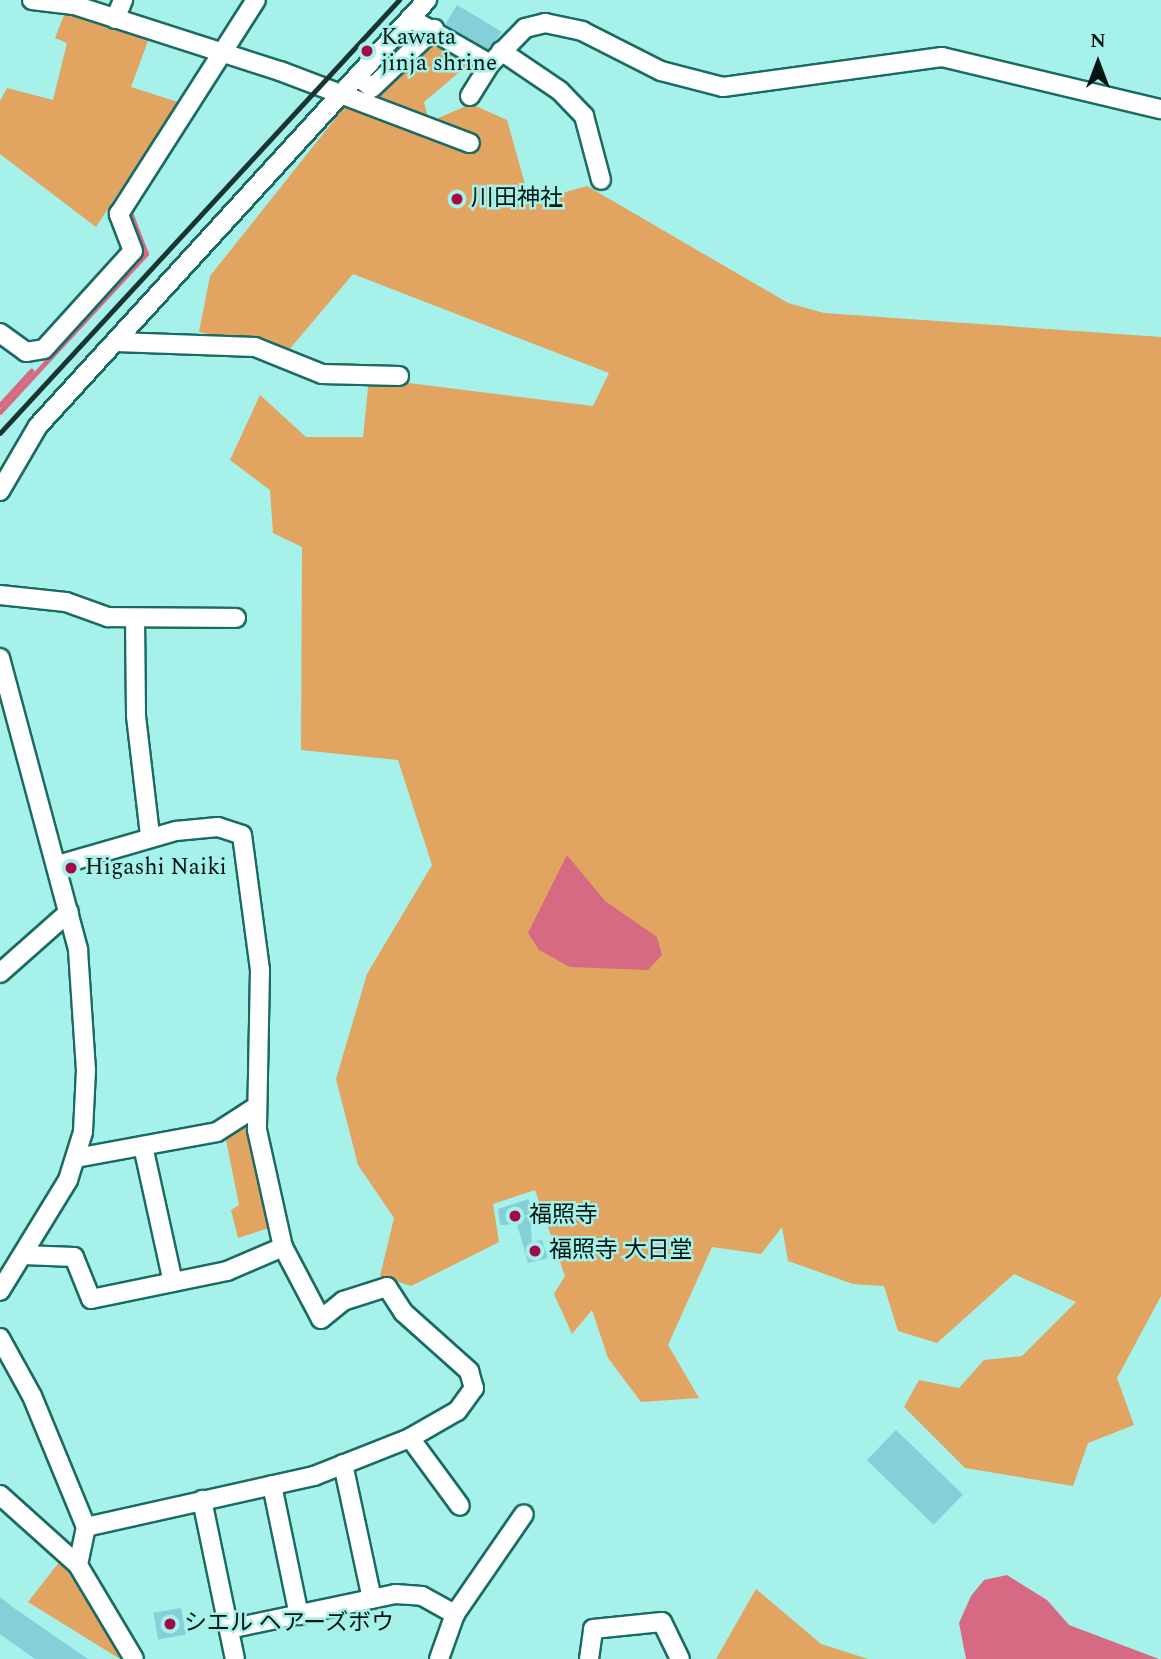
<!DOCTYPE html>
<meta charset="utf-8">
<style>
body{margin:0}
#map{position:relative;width:1161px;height:1659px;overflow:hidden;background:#a6f1e9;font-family:Spectral,"Noto Sans JP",serif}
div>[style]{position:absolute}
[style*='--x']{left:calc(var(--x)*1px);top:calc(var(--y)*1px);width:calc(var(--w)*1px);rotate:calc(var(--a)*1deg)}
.green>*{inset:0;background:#e1a461}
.water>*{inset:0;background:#d66a83}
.stream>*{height:4.5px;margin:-2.25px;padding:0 2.25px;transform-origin:2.25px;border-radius:2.25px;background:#d66a83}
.building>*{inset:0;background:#85cfd9;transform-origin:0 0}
.roads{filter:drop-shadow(2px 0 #1a6b64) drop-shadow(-2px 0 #1a6b64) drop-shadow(0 2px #1a6b64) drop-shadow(0 -2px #1a6b64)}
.minor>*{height:18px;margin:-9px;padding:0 9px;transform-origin:9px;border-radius:9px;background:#fff}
.rail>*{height:4.5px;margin:-2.25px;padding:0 2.25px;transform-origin:2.25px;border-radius:2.25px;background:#193532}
.dots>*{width:19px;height:19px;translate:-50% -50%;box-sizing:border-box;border:4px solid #a6f1e9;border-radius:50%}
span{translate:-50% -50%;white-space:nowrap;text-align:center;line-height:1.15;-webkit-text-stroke:5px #a6f1e9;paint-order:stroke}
.poi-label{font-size:23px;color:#001412}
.left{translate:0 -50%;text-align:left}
.north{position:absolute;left:1063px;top:28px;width:70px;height:70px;-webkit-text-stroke:5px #a6f1e9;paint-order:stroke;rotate:0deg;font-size:19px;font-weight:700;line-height:28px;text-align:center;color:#001412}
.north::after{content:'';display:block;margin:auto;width:24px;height:32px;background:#001412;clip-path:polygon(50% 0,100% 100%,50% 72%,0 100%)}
</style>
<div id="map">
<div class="green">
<div style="clip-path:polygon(66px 10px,149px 38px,131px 87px,178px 102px,96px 227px,0 154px,0 101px,7px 88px,53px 100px,67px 43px,55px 38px)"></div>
<div style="clip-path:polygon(421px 32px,469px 64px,424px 102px,429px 122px,471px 104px,507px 120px,530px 202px,587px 186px,788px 303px,824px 313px,1161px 337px,1161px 1296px,1117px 1378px,1134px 1425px,1088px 1443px,1073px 1486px,965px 1468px,904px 1407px,919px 1380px,959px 1388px,984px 1360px,1022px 1356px,1076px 1302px,1014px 1274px,937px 1343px,898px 1331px,884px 1286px,853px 1284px,788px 1261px,782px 1227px,761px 1254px,712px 1247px,668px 1345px,699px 1398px,641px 1402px,608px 1358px,592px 1310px,572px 1334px,554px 1294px,565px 1276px,535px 1190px,493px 1204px,499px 1242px,411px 1286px,380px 1276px,394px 1218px,358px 1165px,336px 1079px,367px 974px,432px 865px,398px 760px,301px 750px,302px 547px,273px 533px,270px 490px,230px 460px,260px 395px,306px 437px,363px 437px,369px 378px,593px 406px,609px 373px,353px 274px,288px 351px,199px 332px,210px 276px,346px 105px)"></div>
<div style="clip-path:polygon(250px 1119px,278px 1225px,238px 1238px,231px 1210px,239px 1205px,225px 1135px)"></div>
<div style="clip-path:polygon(60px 1561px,93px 1606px,120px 1659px,28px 1602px)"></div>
<div style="clip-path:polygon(756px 1589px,821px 1644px,868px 1659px,716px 1659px)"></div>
</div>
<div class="water">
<div style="clip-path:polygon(567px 855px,605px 901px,657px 937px,662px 955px,648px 970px,570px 967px,539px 950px,528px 933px)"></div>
<div style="clip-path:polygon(1007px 1575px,1047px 1600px,1069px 1625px,1159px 1659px,966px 1659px,959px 1623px,971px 1596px,984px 1580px)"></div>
</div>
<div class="stream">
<div style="--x:0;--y:405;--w:46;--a:-47.6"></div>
<div style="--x:0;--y:412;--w:215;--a:-47.3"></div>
<div style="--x:146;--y:254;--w:47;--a:-111.1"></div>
</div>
<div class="building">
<div style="left:457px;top:5px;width:52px;height:24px;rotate:31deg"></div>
<div style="clip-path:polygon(529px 1199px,532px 1242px,542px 1240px,548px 1258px,528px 1263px,517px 1224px,500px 1225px,498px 1209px)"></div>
<div style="left:896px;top:1430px;width:93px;height:42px;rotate:44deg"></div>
<div style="clip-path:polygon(0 1597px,14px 1608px,88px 1659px,35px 1659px,0 1634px)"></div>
<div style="left:181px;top:1608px;width:27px;height:28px;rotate:80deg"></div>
</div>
<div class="roads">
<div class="minor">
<div style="--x:32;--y:0;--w:42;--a:6.8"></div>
<div style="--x:74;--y:5;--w:216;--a:17.8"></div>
<div style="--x:280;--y:71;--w:203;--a:20.8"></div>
<div style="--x:410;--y:18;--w:92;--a:29.9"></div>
<div style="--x:490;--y:64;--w:50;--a:-45.8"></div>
<div style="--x:525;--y:28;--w:21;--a:-14"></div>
<div style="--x:545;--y:23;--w:38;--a:12"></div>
<div style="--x:582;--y:31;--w:89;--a:26.9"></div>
<div style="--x:661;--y:71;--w:64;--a:14.5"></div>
<div style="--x:723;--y:87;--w:221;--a:-7.8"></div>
<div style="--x:942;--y:57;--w:225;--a:13.4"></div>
<div style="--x:115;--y:19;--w:21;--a:-67"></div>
<div style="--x:501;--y:51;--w:71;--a:34.1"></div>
<div style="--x:560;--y:91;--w:35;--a:46"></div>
<div style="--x:584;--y:116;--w:66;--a:75.1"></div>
<div style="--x:363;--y:81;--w:11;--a:38"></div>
<div style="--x:372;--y:88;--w:86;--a:-43.6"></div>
<div style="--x:470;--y:96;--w:38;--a:-58"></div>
<div style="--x:0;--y:333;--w:32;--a:36"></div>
<div style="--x:26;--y:352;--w:18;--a:-9"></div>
<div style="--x:44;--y:349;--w:132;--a:-47.8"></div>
<div style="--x:133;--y:251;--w:40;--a:-111"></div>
<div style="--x:119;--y:214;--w:254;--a:-57.4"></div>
<div style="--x:116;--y:342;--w:139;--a:2.1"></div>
<div style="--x:255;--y:347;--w:72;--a:21.9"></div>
<div style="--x:322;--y:374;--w:77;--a:1.5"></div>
<div style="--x:0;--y:491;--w:75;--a:-59.7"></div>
<div style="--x:38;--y:426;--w:577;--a:-47.6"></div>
<div style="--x:0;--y:595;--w:66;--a:6.1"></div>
<div style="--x:66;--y:602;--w:45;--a:19.7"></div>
<div style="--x:108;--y:617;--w:128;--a:0.4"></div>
<div style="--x:135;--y:618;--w:98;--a:89.4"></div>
<div style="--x:136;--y:716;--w:121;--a:83.3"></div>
<div style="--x:0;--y:658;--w:302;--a:75"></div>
<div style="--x:78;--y:950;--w:120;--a:86.2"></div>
<div style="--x:86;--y:1070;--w:62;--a:92.8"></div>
<div style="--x:83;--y:1132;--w:50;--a:107.4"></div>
<div style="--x:68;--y:1180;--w:130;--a:121.5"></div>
<div style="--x:58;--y:865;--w:123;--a:-16.1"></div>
<div style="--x:176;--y:831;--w:42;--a:-5.4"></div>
<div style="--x:218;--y:827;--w:25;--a:18"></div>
<div style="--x:242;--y:835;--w:136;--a:82.4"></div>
<div style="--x:260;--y:970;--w:160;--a:91.1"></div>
<div style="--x:257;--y:1130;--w:120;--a:77.5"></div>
<div style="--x:283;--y:1247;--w:81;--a:62.2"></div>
<div style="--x:321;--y:1319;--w:28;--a:-39"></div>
<div style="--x:343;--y:1301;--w:46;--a:-17.7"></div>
<div style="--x:387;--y:1287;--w:30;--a:57"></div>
<div style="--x:403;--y:1312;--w:89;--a:41.8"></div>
<div style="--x:469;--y:1371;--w:18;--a:74"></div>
<div style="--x:474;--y:1388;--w:29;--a:126"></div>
<div style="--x:457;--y:1411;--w:54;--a:150.1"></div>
<div style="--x:410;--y:1438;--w:103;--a:158.4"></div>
<div style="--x:314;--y:1476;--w:234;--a:167.4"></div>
<div style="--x:0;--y:973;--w:92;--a:-41.5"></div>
<div style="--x:143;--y:1146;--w:139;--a:77.6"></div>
<div style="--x:76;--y:1158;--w:143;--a:-10.4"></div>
<div style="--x:217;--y:1132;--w:46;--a:-32.7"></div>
<div style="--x:23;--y:1255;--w:51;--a:2.2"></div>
<div style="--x:74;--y:1257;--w:45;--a:68"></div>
<div style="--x:91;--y:1299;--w:139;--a:-11.6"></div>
<div style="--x:227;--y:1271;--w:61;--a:-23.2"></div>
<div style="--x:0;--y:1338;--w:66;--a:61.1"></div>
<div style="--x:32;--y:1396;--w:142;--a:67.6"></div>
<div style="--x:86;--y:1527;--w:39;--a:102"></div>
<div style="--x:410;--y:1438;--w:84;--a:53.7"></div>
<div style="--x:343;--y:1464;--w:138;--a:77.9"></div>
<div style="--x:272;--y:1485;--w:133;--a:78.3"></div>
<div style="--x:0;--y:1495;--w:105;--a:41.9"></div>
<div style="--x:78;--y:1565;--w:109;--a:59.2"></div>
<div style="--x:202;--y:1500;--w:162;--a:78.3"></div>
<div style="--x:229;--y:1629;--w:170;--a:-11.9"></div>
<div style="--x:395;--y:1594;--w:27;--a:4"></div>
<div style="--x:422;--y:1596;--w:38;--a:29"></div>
<div style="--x:439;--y:1659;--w:48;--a:-70.4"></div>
<div style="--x:455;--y:1614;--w:121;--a:-55.4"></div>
<div style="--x:589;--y:1659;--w:30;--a:-82"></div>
<div style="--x:593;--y:1629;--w:69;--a:-5.8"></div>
<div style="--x:662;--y:1622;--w:41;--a:64.1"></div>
</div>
</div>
<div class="rail">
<div style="--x:0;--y:433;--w:589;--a:-47.34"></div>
</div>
<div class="dots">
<div style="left:367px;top:51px;background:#a30a47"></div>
<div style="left:457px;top:199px;background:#a30a47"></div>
<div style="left:71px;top:868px;background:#a30a47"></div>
<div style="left:515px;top:1216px;background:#a30a47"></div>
<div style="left:535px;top:1251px;background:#a30a47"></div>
<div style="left:170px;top:1624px;background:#a30a47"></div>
</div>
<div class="poi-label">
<span class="left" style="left:381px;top:51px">Kawata<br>jinja shrine</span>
<span class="left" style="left:471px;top:199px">川田神社</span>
<span class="left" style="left:85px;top:868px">Higashi Naiki</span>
<span class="left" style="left:529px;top:1216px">福照寺</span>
<span class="left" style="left:549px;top:1251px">福照寺 大日堂</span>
<span class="left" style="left:184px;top:1624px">シエル ヘアーズボウ</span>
</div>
<div class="north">N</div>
</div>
